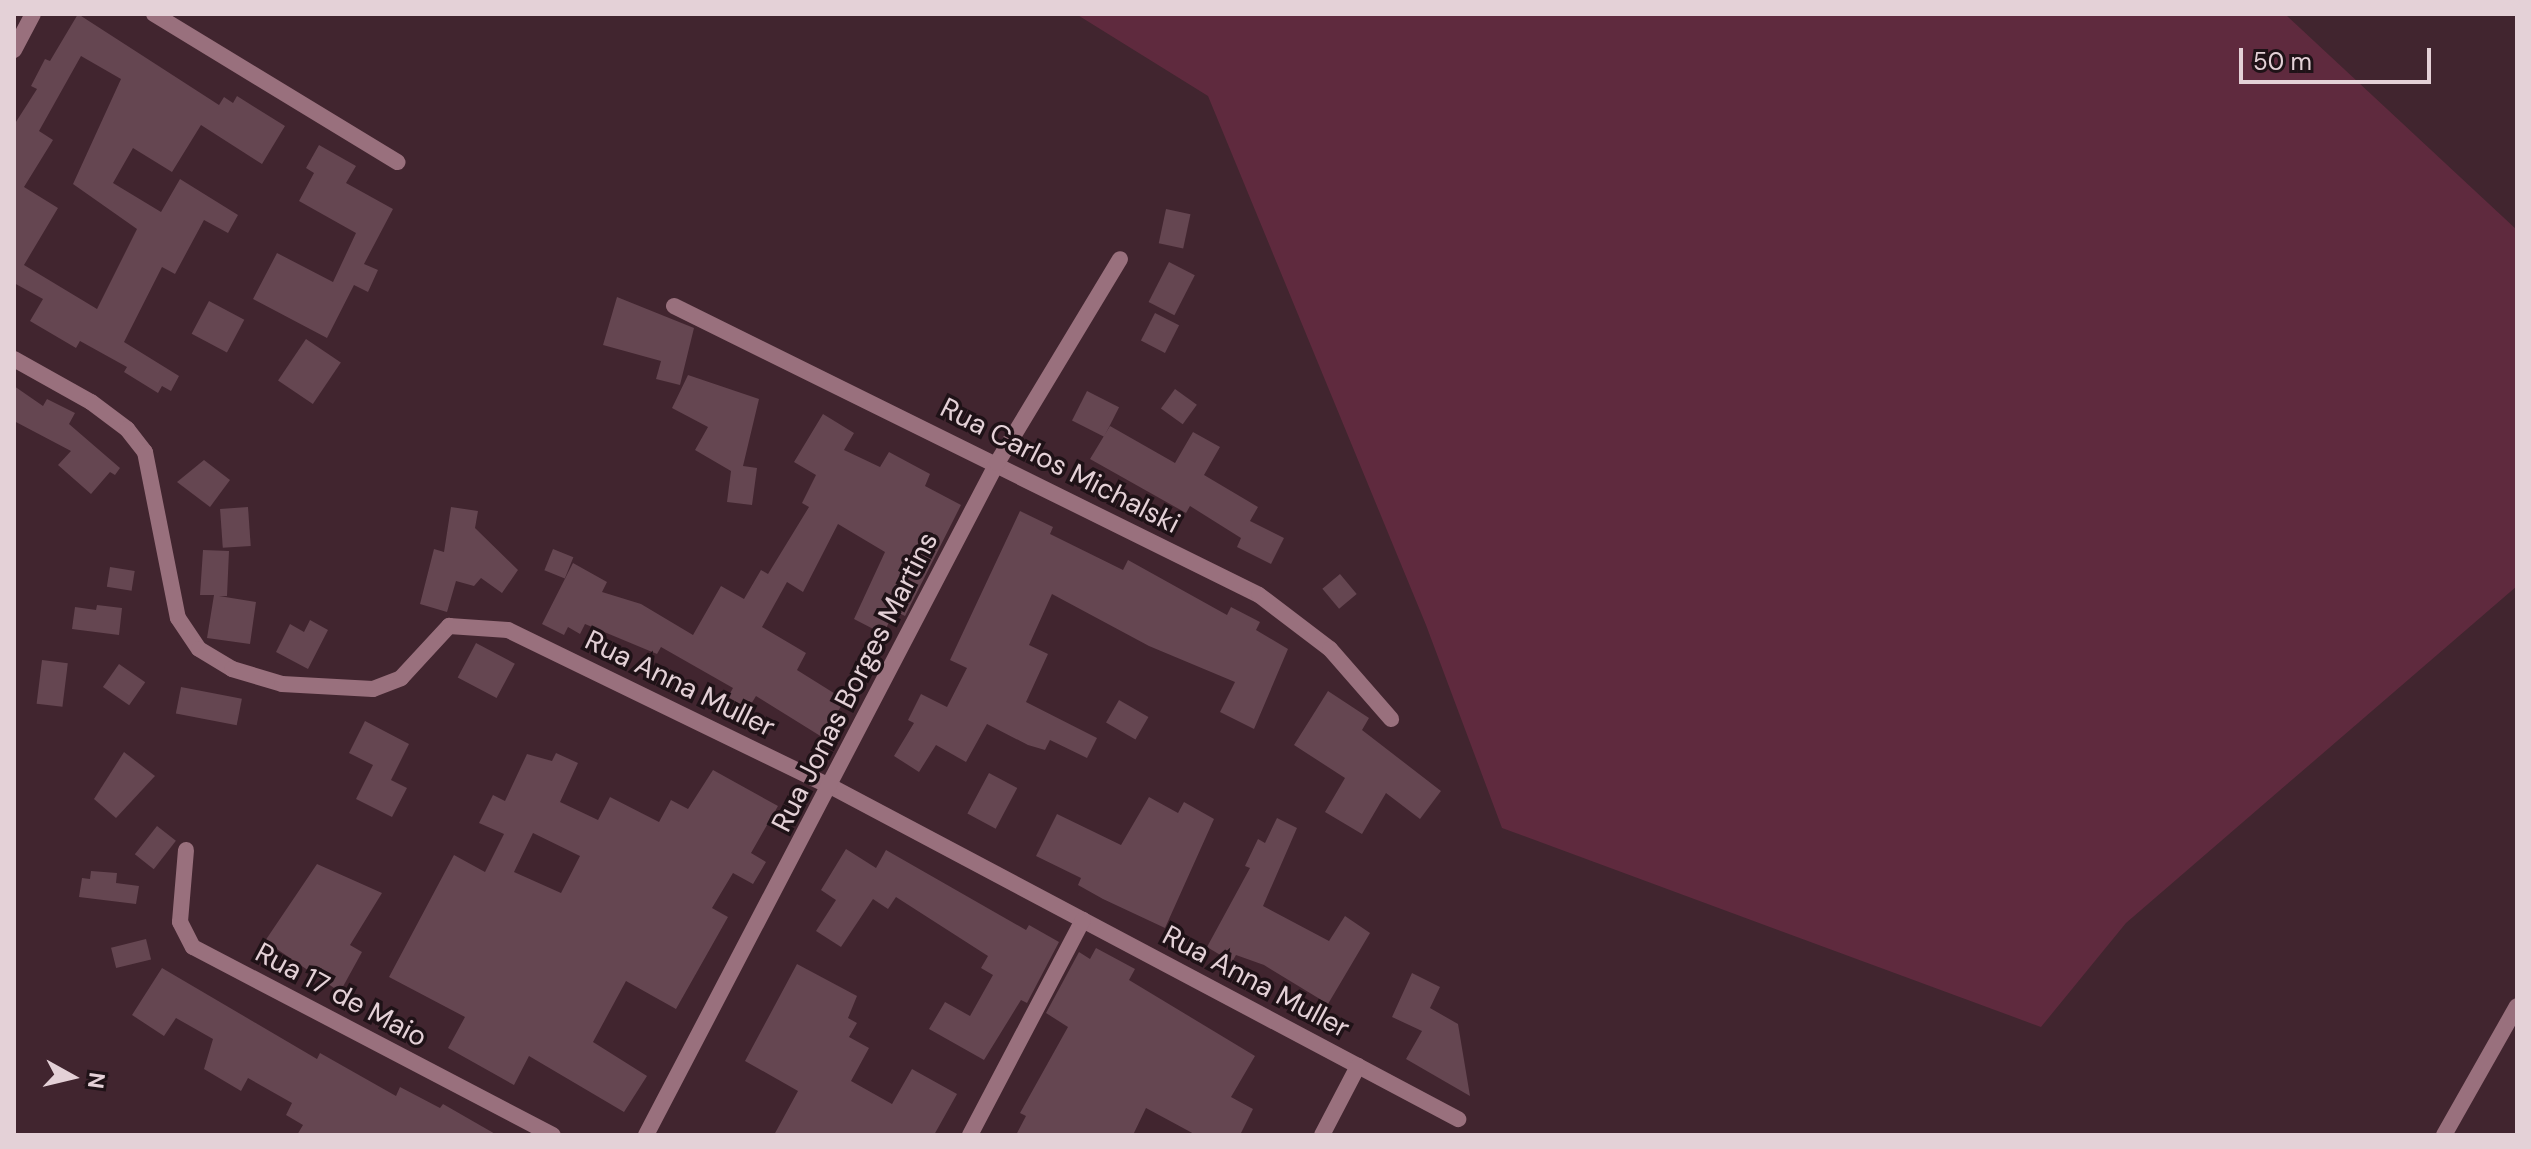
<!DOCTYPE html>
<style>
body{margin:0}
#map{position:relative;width:2531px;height:1149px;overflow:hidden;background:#41252f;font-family:"DM Sans",sans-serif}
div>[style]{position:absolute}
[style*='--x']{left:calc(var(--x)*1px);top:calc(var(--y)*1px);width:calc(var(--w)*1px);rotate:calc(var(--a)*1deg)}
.green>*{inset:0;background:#5f2a3e}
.building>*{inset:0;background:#654651;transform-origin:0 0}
.street>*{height:16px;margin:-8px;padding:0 8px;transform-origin:8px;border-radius:8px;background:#99707d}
span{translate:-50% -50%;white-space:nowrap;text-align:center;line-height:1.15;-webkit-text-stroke:7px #1f1217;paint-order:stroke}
.street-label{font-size:28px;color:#e4d1d7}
.frame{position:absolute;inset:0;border:16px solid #e4d1d7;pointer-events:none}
.north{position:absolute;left:32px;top:1037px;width:80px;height:80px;-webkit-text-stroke:6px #1f1217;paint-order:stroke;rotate:98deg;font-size:22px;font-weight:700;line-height:32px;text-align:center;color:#e4d1d7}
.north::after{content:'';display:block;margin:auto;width:28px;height:36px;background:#e4d1d7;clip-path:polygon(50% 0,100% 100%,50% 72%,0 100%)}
.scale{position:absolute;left:2239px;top:48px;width:192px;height:36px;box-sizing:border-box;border:4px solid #e4d1d7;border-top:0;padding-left:10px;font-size:24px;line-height:28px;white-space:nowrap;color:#e4d1d7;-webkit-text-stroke:6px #1f1217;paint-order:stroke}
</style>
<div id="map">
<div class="green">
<div style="clip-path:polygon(1076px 14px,2285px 14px,2517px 230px,2517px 586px,2126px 923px,2041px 1027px,1502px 828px,1426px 625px,1208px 96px)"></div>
</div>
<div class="building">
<div style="clip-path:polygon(evenodd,78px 14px,219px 105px,224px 97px,233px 103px,237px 96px,285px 126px,262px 164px,201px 125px,172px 172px,133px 148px,113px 183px,161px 212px,180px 179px,238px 215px,228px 233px,204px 220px,175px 274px,162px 267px,124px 342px,179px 376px,171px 391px,162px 386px,158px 393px,124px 372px,127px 367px,80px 341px,76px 348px,30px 321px,43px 299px,14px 283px,14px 125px,37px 89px,31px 86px,45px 59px,50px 61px,78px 14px,81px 56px,121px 79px,73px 184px,137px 229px,97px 309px,24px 265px,58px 208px,24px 187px,53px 140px,39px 131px,81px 56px)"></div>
<div style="clip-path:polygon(319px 145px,356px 166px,346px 183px,393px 209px,364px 264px,378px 270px,368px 292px,354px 285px,327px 338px,253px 299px,277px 253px,333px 282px,356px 233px,299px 201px,314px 173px,306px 168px)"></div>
<div style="left:1166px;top:209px;width:25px;height:35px;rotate:12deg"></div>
<div style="left:1169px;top:262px;width:29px;height:45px;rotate:27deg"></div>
<div style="clip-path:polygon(617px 297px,694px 328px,680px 385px,656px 379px,661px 361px,603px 345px)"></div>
<div style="left:209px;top:301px;width:40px;height:37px;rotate:28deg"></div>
<div style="left:1155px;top:313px;width:27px;height:31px;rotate:27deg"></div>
<div style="left:306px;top:339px;width:42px;height:50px;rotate:34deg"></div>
<div style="clip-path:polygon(688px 375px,759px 399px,743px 466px,757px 468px,752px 505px,727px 502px,731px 471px,695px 450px,708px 427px,672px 408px)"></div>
<div style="clip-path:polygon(14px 386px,43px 406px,47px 399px,75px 413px,69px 424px,120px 468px,115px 475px,110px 472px,91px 494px,58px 465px,71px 451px,14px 421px)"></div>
<div style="left:1175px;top:389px;width:27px;height:24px;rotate:36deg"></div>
<div style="left:1087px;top:391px;width:36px;height:33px;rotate:27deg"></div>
<div style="clip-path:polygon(823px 414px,854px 433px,844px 450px,880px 467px,889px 452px,930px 474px,925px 486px,961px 505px,905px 616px,895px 611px,883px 634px,854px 619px,885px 552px,838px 524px,803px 592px,787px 582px,762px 627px,806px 653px,797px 670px,845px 700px,822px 737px,756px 696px,748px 709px,728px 697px,733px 688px,661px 647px,657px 654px,585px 624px,580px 634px,568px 627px,564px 635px,542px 624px,573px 563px,607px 582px,602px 592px,641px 604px,693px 635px,721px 586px,744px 599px,761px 570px,768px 574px,809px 507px,802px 503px,816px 475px,794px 462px)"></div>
<div style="clip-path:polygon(1110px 426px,1175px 463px,1193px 432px,1220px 447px,1204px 475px,1258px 507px,1250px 521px,1284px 538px,1271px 564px,1237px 547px,1241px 538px,1190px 506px,1186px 513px,1090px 459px)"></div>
<div style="clip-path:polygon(204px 460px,230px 480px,210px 507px,177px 482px)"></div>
<div style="left:248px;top:507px;width:39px;height:28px;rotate:86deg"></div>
<div style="clip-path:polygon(451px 507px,478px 511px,475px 528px,518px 570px,502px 593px,481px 578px,474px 586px,456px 581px,447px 612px,420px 604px,434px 549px,444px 552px)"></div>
<div style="clip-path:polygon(1020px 511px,1053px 527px,1050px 534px,1123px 570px,1128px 560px,1227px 615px,1231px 607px,1260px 622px,1256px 630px,1288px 649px,1254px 729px,1220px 712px,1235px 682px,1149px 646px,1052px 594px,1029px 645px,1048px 654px,1026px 702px,1097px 738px,1087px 758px,1050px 740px,1045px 750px,1028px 745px,987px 724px,966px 762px,936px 745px,919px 772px,894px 756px,914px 723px,908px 720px,921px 694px,947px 707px,967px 668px,950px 660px)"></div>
<div style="left:553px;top:549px;width:22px;height:23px;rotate:22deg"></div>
<div style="clip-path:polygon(203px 550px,229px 551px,227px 596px,219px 596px,256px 602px,250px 644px,207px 638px,214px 595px,200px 595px)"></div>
<div style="left:110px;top:567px;width:25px;height:20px;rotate:9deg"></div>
<div style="left:1340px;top:574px;width:26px;height:23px;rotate:50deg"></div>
<div style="clip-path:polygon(97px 605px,122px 608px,119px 635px,72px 629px,75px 607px,96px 610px)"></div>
<div style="clip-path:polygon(310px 620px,328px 630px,308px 669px,276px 652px,290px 624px,304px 632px)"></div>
<div style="left:476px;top:643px;width:44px;height:39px;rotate:28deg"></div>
<div style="left:42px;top:660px;width:26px;height:44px;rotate:7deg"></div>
<div style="left:119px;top:664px;width:32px;height:28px;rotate:35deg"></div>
<div style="left:181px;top:687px;width:62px;height:27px;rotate:11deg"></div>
<div style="clip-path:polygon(1328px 691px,1369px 718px,1362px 730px,1441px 791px,1420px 819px,1386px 793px,1362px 834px,1325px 812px,1345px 778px,1294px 745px)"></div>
<div style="left:1119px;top:700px;width:34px;height:26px;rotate:30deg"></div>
<div style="clip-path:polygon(365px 721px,409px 744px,391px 780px,407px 788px,392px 817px,356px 799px,373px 765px,349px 753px)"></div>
<div style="clip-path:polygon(124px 752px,155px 776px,116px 818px,94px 799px)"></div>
<div style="clip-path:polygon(evenodd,556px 753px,578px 763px,560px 802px,598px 820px,610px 797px,659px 822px,671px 800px,688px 809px,713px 770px,778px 806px,751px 853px,766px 862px,753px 884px,733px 873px,712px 908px,728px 917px,676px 1009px,626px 981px,593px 1042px,647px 1076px,624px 1112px,529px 1056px,514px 1085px,448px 1048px,465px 1017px,389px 977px,454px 855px,485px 872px,504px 834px,479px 823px,493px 795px,505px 801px,527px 754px,552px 761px,556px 753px,533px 833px,580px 856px,561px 893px,514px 872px,533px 833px)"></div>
<div style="left:989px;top:773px;width:32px;height:46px;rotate:28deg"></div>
<div style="clip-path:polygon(1149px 797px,1178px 813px,1184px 802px,1214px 819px,1165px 928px,1103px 899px,1078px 885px,1081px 878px,1036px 856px,1057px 814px,1121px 845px)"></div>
<div style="clip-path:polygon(1277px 818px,1297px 828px,1263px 906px,1329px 941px,1345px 916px,1370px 933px,1328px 1004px,1264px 965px,1236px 955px,1232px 962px,1207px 947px,1250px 868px,1245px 866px,1258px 839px,1265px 843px)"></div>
<div style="left:157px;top:826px;width:24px;height:36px;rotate:38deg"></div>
<div style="clip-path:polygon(846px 849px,876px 868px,886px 850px,1026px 930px,1029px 925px,1059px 942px,1027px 1003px,1021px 1000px,984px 1060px,929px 1029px,945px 1002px,970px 1016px,993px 975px,981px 968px,988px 956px,896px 897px,888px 909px,873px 899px,841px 947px,816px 931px,836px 900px,821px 890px)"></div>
<div style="clip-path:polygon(317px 864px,382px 893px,350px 945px,362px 952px,340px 992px,265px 941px)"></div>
<div style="clip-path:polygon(91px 871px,117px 873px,116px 883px,139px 886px,136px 904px,79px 897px,82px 878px,90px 879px)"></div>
<div style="left:146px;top:939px;width:21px;height:36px;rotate:76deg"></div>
<div style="clip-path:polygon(1096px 948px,1135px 969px,1129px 980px,1255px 1056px,1231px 1097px,1253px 1109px,1240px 1135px,1196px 1135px,1146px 1108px,1133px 1135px,1016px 1135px,1026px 1116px,1020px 1113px,1068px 1027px,1046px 1013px,1079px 952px,1090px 959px)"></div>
<div style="clip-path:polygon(797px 964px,857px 996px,848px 1018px,857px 1023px,849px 1037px,869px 1048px,851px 1081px,892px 1104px,912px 1069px,957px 1094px,934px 1135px,774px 1135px,798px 1091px,745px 1061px)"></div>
<div style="clip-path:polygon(162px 968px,317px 1059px,320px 1053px,396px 1096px,400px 1087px,440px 1108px,443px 1104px,497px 1135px,297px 1135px,303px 1125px,286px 1115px,292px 1103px,248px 1078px,241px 1091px,204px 1069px,213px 1039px,176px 1018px,164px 1036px,132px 1015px)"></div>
<div style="clip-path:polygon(1412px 973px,1440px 987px,1430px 1008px,1458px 1024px,1470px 1096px,1406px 1059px,1422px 1031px,1392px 1017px)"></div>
</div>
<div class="street">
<div style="--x:154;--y:14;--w:285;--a:31.3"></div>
<div style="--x:14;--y:50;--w:41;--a:-62.2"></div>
<div style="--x:674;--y:306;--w:652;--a:26.29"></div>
<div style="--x:1259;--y:595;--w:89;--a:37.3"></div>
<div style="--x:1330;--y:649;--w:93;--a:48.9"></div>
<div style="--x:14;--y:359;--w:88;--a:29.2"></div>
<div style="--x:91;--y:402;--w:45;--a:36.9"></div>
<div style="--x:127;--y:429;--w:29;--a:52"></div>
<div style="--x:145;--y:452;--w:169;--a:78.8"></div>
<div style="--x:178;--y:618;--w:37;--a:56"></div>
<div style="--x:199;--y:649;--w:39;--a:31"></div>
<div style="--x:232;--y:669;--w:52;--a:16.7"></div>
<div style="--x:282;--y:684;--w:91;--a:3.1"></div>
<div style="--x:373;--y:689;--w:30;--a:-21"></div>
<div style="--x:401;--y:678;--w:71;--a:-47.3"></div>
<div style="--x:449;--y:626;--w:59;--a:3.9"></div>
<div style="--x:508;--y:630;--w:360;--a:25.9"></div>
<div style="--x:832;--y:787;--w:709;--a:27.94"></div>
<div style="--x:186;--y:850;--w:72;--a:94.8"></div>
<div style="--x:180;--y:922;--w:28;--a:63"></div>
<div style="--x:193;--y:947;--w:406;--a:27.6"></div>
<div style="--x:646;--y:1135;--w:758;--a:-62.42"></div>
<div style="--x:997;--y:463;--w:238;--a:-58.9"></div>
<div style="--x:970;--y:1135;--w:243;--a:-62.3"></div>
<div style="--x:1322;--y:1135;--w:78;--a:-62.4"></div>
<div style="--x:2444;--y:1135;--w:148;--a:-60.5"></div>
</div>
<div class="street-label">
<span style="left:1060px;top:466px;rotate:27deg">Rua Carlos Michalski</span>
<span style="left:855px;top:682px;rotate:-63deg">Rua Jonas Borges Martins</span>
<span style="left:680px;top:684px;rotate:26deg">Rua Anna Muller</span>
<span style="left:1256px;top:982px;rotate:28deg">Rua Anna Muller</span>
<span style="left:341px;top:995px;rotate:28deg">Rua 17 de Maio</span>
</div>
<div class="frame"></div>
<div class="north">N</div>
<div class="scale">50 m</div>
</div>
